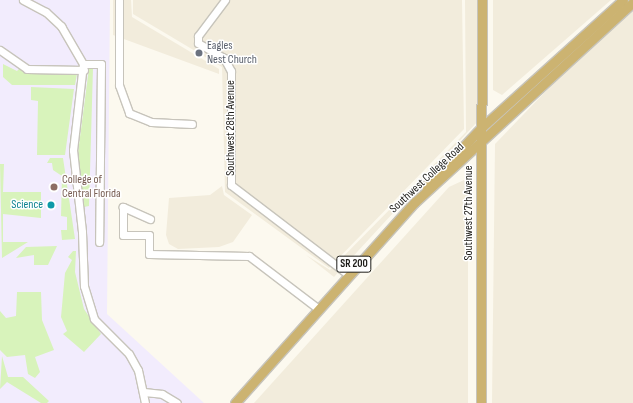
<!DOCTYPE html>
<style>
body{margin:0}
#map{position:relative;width:633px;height:403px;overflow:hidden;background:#fcf9ef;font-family:"Sofia Sans Condensed",sans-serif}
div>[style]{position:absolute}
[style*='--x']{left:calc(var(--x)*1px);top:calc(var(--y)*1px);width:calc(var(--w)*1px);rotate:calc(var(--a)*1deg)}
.built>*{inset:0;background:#f2ecdc}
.education>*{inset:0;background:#f2ecfd}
.green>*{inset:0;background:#d8f3bb}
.roads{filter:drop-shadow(1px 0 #c7c4bb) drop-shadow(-1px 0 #c7c4bb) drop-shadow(0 1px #c7c4bb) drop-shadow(0 -1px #c7c4bb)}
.minor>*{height:7px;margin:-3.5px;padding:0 3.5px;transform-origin:3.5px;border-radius:3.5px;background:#fff}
.major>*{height:9px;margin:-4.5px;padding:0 4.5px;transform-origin:4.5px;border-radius:4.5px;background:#ccb371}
.dots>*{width:11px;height:11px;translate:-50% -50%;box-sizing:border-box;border:2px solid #fff;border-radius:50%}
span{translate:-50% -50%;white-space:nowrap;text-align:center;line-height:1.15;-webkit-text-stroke:3px #fff;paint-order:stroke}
.shield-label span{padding:1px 3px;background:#fff;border:1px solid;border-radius:3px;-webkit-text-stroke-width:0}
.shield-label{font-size:11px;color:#1e1d19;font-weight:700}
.worship-label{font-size:12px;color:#5b616d}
.left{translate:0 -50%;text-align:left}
.street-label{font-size:12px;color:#1e1d19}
.education-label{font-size:12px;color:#785e54}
.culture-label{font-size:12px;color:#0d838f}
.right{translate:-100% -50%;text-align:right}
</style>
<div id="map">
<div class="built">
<div style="clip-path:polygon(113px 0,131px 0,132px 17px,219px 69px,219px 74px,113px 35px)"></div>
<div style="clip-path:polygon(133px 0,462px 0,464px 129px,329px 268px,225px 192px,222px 67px,133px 14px)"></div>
<div style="clip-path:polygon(465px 0,479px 0,478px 121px,334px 277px,306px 255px,330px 270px,466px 132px)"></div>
<div style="clip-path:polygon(493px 0,611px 0,502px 95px,493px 90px)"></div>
<div style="clip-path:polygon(633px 10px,633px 403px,492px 403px,495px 144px,570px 66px)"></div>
<div style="clip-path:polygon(464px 180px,468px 188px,468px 403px,254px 403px,449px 187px)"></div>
<div style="clip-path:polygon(222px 186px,224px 195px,252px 215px,233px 242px,219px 247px,178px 249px,169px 244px,166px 235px,169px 198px,210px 195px)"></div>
</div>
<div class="education">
<div style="clip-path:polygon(0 0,110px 0,107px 314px,204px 403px,0 403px)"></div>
</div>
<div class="green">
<div style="clip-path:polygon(3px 64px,17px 71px,21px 67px,73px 73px,77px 74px,75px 85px,12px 85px,3px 77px)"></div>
<div style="clip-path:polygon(89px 68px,93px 68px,89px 206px,84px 207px,77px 160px)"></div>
<div style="clip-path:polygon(31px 87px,74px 89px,65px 155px,37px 155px,38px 101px,31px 100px)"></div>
<div style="clip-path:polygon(50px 158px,63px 158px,75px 239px,62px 240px,61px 230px,67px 230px,67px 217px,61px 216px,62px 176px,53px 170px,52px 163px,47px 163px)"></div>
<div style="clip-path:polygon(0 164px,4px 164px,3px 192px,41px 192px,41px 218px,3px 214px,3px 242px,28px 242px,2px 258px)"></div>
<div style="clip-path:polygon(57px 246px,48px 265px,34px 265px,34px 255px,16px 258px,26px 247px)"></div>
<div style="clip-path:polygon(73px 251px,76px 251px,75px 272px,84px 309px,101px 334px,84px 352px,63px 334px,67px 331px,61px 317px,65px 273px,72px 260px,68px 257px)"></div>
<div style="clip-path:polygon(17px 292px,41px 292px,42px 320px,54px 350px,35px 357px,40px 372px,35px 378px,28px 374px,25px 355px,7px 357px,0 350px,0 311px,6px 318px,16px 316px)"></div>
<div style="clip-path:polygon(2px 356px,8px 377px,23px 377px,49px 401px,47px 403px,41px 403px,7px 382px,0 389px)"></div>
</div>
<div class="roads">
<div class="minor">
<div style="--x:23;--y:0;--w:26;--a:28"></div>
<div style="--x:46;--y:12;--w:21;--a:43"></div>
<div style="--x:61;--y:26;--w:44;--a:59.9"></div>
<div style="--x:83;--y:64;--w:87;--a:96.6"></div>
<div style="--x:73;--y:150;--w:82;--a:83.7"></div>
<div style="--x:82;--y:232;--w:54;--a:87.9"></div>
<div style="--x:84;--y:286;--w:34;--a:73"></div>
<div style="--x:94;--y:319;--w:49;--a:45"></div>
<div style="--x:129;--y:354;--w:18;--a:61"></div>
<div style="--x:138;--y:370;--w:34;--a:78"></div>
<div style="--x:119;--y:0;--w:85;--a:90"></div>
<div style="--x:119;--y:85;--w:30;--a:70"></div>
<div style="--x:129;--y:113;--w:24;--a:22"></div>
<div style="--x:151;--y:122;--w:41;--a:2.8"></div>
<div style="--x:225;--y:0;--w:45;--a:126.9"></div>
<div style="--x:198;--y:36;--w:7;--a:90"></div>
<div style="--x:198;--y:43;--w:30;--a:30"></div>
<div style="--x:224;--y:58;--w:15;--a:62"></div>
<div style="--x:231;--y:71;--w:114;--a:90"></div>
<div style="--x:231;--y:185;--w:145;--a:37.4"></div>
<div style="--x:0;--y:50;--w:33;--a:35"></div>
<div style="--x:27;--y:69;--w:57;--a:1"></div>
<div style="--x:83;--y:64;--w:18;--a:0"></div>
<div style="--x:101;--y:64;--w:178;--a:90.6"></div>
<div style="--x:150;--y:219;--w:30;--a:-156"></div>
<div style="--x:123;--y:207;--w:28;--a:90"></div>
<div style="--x:123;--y:235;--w:26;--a:0"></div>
<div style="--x:149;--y:235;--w:19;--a:90"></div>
<div style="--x:149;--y:254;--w:100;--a:1.1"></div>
<div style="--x:249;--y:256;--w:84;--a:37.3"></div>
<div style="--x:144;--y:392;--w:18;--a:6"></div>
<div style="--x:162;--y:394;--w:17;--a:31"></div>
</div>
<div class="major">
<div style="--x:426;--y:186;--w:80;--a:-46.5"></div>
<div style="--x:481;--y:128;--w:191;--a:-42"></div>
<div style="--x:235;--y:403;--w:270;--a:-48.2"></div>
<div style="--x:415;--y:202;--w:296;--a:-42.5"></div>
<div style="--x:481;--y:403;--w:403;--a:-89.9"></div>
</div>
</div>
<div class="dots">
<div style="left:199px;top:53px;background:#6b7280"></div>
<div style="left:54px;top:187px;background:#8d6e63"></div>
<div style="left:51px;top:205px;background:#0f9aa8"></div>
</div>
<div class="shield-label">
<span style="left:354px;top:264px">SR 200</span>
</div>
<div class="worship-label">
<span class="left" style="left:207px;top:53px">Eagles<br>Nest Church</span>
</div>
<div class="street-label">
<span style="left:231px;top:128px;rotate:-90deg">Southwest 28th Avenue</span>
<span style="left:427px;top:178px;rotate:-43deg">Southwest College Road</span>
<span style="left:469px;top:213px;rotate:-90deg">Southwest 27th Avenue</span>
</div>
<div class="education-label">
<span class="left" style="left:62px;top:187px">College of<br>Central Florida</span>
</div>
<div class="culture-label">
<span class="right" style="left:43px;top:205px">Science</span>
</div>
</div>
